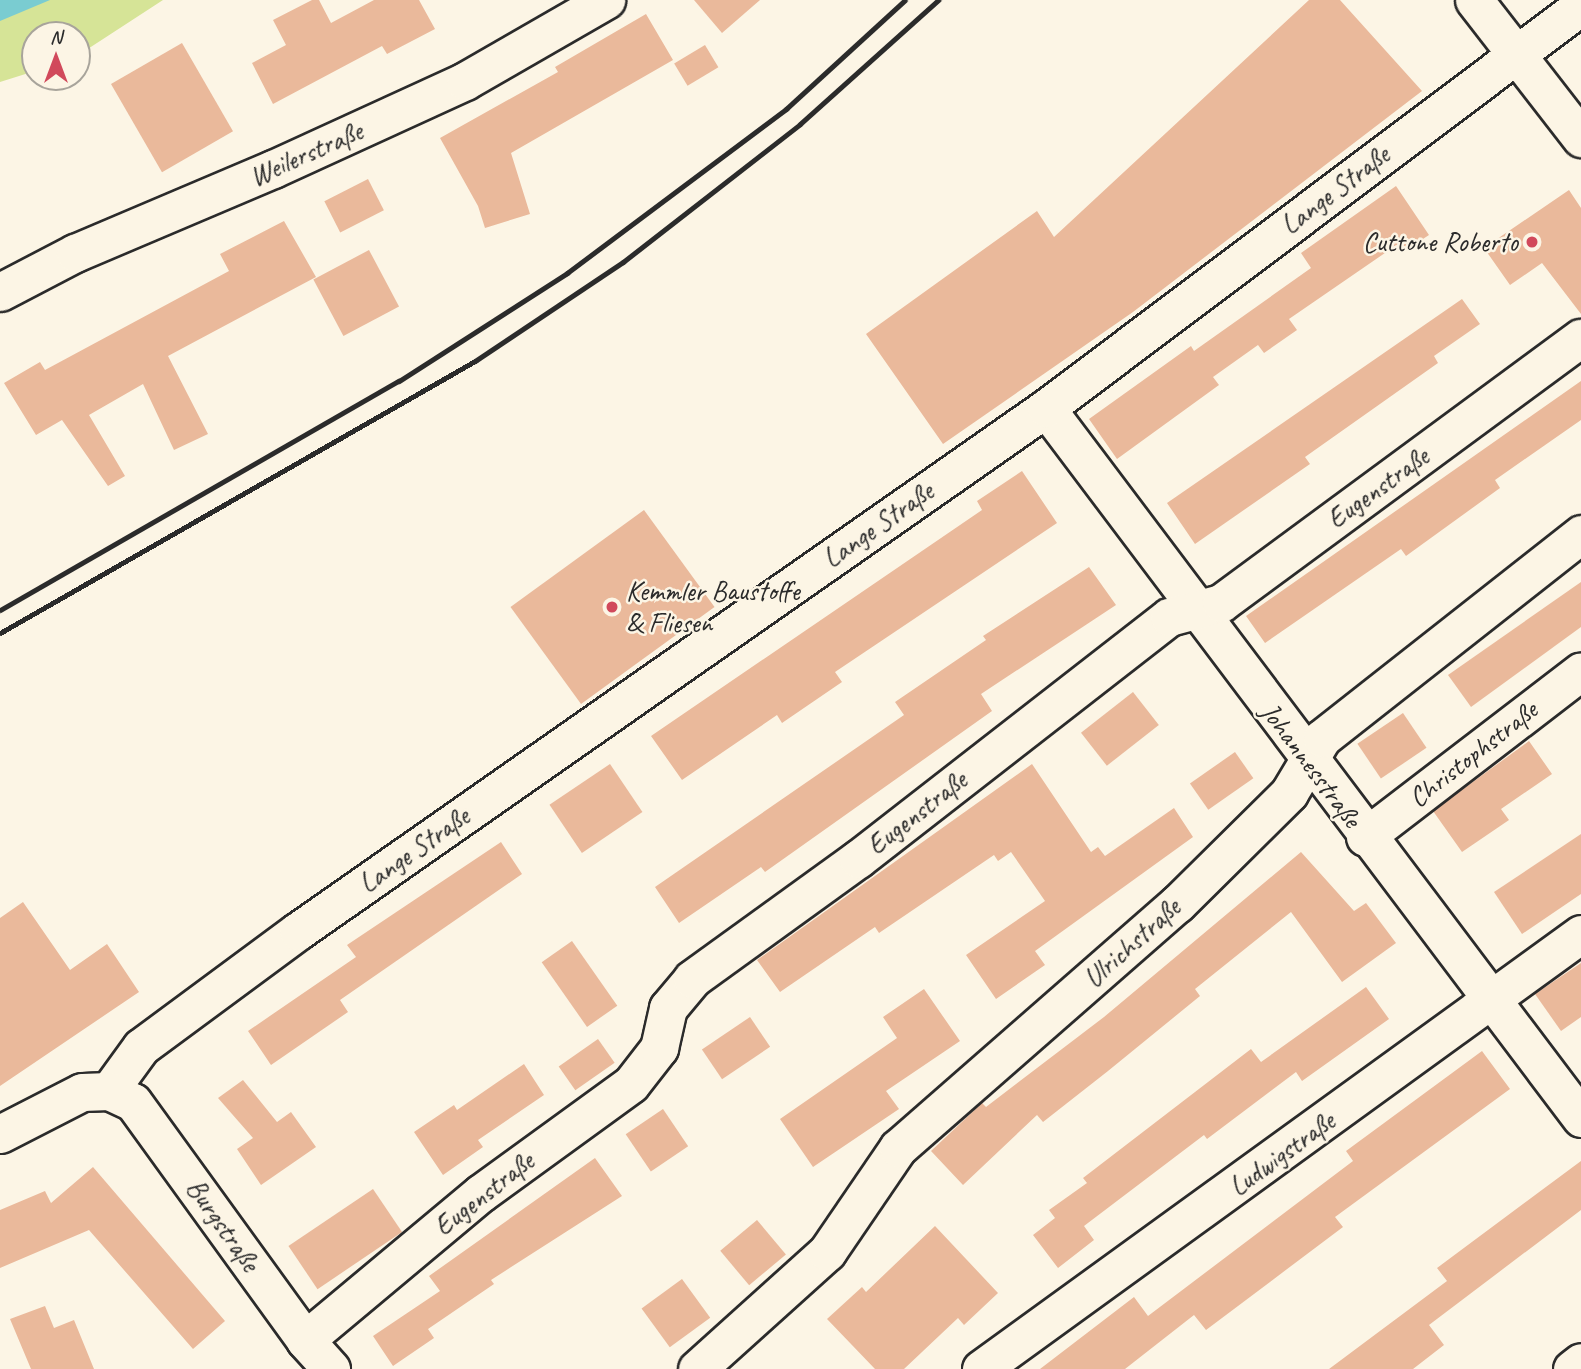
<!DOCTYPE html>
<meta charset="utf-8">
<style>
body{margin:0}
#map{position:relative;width:1581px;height:1369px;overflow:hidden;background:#fcf5e5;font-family:Caveat,sans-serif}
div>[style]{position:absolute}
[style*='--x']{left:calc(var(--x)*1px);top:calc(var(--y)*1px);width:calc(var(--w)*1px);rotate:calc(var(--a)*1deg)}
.green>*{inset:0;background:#d6e497}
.water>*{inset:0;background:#7accd1}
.building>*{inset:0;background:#eab99b;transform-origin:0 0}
.roads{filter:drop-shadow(2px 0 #2b2b2b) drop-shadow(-2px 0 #2b2b2b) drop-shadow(0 2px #2b2b2b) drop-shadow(0 -2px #2b2b2b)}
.minor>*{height:37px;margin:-18.5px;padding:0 18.5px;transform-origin:18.5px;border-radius:18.5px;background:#fcf5e5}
.rail>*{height:5px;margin:-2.5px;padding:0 2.5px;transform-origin:2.5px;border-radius:2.5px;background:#2b2b2b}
.dots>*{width:19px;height:19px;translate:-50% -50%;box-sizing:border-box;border:4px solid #fcf5e5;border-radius:50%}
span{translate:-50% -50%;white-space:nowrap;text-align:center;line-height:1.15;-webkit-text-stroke:5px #fcf5e5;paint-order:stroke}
.street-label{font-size:28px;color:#2b2b2b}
.poi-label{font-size:28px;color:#2b2b2b}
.right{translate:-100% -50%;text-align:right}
.left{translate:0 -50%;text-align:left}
.north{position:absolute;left:21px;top:21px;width:70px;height:70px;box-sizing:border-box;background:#fcf5e5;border:2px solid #a8a49b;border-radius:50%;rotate:0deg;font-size:19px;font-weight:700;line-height:28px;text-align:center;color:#2b2b2b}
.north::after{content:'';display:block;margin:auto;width:24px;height:32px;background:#d1495b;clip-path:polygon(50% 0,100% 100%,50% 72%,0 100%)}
</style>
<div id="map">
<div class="green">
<div style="clip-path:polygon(0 0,163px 0,77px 56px,77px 35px,35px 35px,35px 71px,0 82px)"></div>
</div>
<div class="water">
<div style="clip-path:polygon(0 0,50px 0,0 21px)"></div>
</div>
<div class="building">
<div style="clip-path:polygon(312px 0,319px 0,331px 23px,374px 0,419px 0,435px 29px,387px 54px,382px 46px,273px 104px,252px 63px,286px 45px,273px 20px)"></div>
<div style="clip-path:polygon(694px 0,760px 0,722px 33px)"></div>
<div style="clip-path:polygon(1309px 0,1340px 0,1422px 91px,1133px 312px,943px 444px,866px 334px,1037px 211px,1054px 237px)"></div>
<div style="clip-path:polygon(646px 14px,673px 60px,511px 153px,530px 214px,485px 228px,478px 206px,440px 138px,558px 72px,555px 67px)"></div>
<div style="left:182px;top:43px;width:102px;height:82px;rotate:60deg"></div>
<div style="left:705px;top:45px;width:26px;height:36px;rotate:59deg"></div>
<div style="left:368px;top:179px;width:35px;height:49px;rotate:63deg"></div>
<div style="clip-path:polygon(1396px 186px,1429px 235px,1403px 252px,1398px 244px,1289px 319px,1297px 330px,1264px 353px,1258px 345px,1213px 377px,1219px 385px,1117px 459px,1089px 419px,1191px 346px,1194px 351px,1311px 268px,1301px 253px)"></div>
<div style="clip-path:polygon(1569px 190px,1581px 208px,1581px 314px,1542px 263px,1510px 285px,1484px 248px)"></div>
<div style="clip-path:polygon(284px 221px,316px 277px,168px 356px,208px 434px,174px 450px,143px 384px,89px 415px,125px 476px,108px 486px,62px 420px,36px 435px,4px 383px,40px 362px,45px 370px,229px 271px,220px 254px)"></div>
<div style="left:369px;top:250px;width:64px;height:63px;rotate:62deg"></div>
<div style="clip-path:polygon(1462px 299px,1480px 324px,1434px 356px,1438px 363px,1305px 457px,1310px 464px,1195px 544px,1167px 503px)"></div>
<div style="clip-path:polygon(1581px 381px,1581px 420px,1495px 480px,1500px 488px,1406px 556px,1401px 549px,1265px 643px,1246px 616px)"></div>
<div style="clip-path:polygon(1022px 471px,1057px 523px,835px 672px,842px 682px,782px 723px,777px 715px,682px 780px,651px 736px,982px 510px,977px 501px)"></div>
<div style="left:644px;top:510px;width:120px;height:165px;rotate:54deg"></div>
<div style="clip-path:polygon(1089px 567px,1116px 605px,981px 694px,992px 711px,765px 872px,761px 867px,679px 923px,655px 887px,904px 715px,895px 702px,986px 640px,983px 636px)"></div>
<div style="clip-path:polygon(1581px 582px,1581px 627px,1471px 707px,1448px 675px)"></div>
<div style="left:1133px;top:692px;width:42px;height:66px;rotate:52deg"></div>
<div style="left:1403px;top:713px;width:42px;height:55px;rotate:56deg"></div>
<div style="clip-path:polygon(1529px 741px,1552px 774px,1501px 809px,1509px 820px,1462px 852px,1433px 811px)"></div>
<div style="left:1235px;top:752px;width:32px;height:55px;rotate:55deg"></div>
<div style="left:610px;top:764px;width:58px;height:73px;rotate:56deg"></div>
<div style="clip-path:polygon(1032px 764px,1091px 852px,1098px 847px,1105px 856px,1174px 808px,1193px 837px,1035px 951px,1045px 965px,996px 999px,966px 955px,1045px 901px,1011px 852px,998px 861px,994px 855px,879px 933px,875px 927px,780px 992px,757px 960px)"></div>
<div style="clip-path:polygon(1581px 834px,1581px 894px,1522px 934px,1494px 892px)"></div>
<div style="clip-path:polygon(501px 842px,522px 874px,340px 1000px,348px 1012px,271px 1065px,248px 1031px,356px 957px,347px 945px)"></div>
<div style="clip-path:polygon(1301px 852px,1354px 911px,1366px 903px,1396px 943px,1342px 982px,1291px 912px,1195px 989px,1200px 996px,1108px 1071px,1043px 1122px,1037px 1115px,963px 1185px,931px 1151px,982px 1103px,986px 1107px,1104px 1017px)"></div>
<div style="clip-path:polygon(23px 902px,70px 970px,107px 944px,139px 992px,0 1086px,0 918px)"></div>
<div style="left:572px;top:941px;width:79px;height:37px;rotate:55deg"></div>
<div style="clip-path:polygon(1581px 963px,1581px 1017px,1561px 1031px,1535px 994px)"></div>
<div style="clip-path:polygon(1366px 987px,1389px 1019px,1302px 1081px,1296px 1072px,1207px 1139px,1204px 1135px,1084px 1226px,1094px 1240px,1058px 1268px,1033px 1235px,1055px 1218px,1049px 1210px,1087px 1183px,1083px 1178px,1251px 1049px,1261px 1062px)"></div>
<div style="clip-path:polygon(924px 989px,960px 1041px,886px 1091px,899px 1109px,813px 1167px,780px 1119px,897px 1038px,883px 1017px)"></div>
<div style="left:750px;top:1017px;width:36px;height:58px;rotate:56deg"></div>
<div style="left:598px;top:1039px;width:29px;height:48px;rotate:55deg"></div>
<div style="clip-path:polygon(1482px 1051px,1510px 1089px,1335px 1217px,1343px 1227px,1206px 1330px,1194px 1315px,1125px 1369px,1040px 1369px,1134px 1297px,1148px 1316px,1353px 1161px,1346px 1151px)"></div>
<div style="clip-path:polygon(524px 1064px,544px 1095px,478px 1140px,483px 1147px,443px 1175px,414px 1132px,454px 1105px,457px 1110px)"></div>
<div style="clip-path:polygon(243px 1080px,277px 1122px,291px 1112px,316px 1147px,261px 1185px,237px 1149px,253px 1138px,218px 1098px)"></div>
<div style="left:663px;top:1109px;width:45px;height:45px;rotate:56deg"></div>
<div style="clip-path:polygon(595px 1158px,622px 1196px,491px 1280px,494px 1284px,428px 1329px,434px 1338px,393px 1366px,373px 1336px,440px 1291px,429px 1276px)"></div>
<div style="clip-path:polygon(1581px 1161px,1581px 1210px,1429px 1325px,1444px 1345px,1413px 1369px,1329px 1369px,1447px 1281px,1437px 1268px)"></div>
<div style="clip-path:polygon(93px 1167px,225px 1321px,193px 1349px,89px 1230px,0 1268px,0 1210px,45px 1191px,51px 1203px)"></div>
<div style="left:373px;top:1189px;width:52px;height:102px;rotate:56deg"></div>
<div style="left:757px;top:1220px;width:45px;height:48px;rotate:50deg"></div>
<div style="clip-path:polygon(935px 1226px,998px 1293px,964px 1325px,958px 1318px,904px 1369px,875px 1369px,827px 1319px,862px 1287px,866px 1292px)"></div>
<div style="left:682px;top:1279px;width:48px;height:50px;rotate:54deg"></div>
<div style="clip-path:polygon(45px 1306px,54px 1328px,74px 1320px,94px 1369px,31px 1369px,10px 1319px)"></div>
</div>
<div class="roads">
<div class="minor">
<div style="--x:1474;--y:0;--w:175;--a:52.2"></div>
<div style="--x:0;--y:292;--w:85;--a:-27.5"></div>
<div style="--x:75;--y:253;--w:215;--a:-23"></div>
<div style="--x:273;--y:169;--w:211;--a:-24.6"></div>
<div style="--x:465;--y:81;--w:163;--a:-29.9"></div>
<div style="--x:1046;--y:408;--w:889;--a:53"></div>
<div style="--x:1365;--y:837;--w:272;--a:-37.5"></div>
<div style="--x:109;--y:1091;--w:54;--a:-54"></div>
<div style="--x:141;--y:1047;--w:195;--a:-36.5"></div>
<div style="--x:298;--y:931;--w:913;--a:-34.96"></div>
<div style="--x:1046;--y:408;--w:669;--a:-36.92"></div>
<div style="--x:0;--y:1134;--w:92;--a:-27.1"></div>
<div style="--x:82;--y:1092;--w:27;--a:-2"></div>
<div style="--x:109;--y:1091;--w:26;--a:25"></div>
<div style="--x:133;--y:1102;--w:294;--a:54.1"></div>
<div style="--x:305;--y:1340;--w:39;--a:48"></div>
<div style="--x:305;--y:1340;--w:229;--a:-39.9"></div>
<div style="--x:481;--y:1193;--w:185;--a:-36"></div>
<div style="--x:631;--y:1084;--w:46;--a:-52.1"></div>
<div style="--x:659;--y:1048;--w:41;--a:-77.3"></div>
<div style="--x:668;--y:1008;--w:38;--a:-50"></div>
<div style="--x:692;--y:979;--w:205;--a:-35.9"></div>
<div style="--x:858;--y:859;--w:394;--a:-37.9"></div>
<div style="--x:1169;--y:617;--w:54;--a:-15.1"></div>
<div style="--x:1221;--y:603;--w:447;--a:-36.4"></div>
<div style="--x:697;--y:1369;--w:175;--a:-42"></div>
<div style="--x:827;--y:1252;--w:126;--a:-55.7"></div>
<div style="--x:898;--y:1148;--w:371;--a:-41.2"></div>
<div style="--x:1177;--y:904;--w:158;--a:-44.7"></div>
<div style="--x:1289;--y:793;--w:64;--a:-59"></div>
<div style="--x:1322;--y:738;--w:330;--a:-38.2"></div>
<div style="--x:981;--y:1369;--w:741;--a:-35.94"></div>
<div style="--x:1572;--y:1369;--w:11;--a:-38"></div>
</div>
</div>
<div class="rail">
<div style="--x:0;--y:610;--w:460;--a:-29.9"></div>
<div style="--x:399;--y:381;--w:200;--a:-32.7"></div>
<div style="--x:567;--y:273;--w:274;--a:-36.8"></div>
<div style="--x:786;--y:109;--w:161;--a:-42.5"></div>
<div style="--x:0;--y:633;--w:547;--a:-29.8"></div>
<div style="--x:475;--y:361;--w:178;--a:-33.8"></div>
<div style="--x:623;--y:262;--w:224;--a:-37.9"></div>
<div style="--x:800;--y:124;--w:186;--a:-41.9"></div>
</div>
<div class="dots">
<div style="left:1532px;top:242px;background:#d1495b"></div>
<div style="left:612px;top:607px;background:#d1495b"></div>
</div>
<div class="street-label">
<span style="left:306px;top:154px;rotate:-24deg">Weilerstraße</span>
<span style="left:1335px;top:190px;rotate:-37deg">Lange Straße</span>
<span style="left:1378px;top:488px;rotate:-36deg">Eugenstraße</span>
<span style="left:878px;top:525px;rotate:-35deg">Lange Straße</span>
<span style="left:1473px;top:754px;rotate:-38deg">Christophstraße</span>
<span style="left:1311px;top:765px;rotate:53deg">Johannesstraße</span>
<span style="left:917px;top:813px;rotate:-38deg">Eugenstraße</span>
<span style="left:414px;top:850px;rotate:-35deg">Lange Straße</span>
<span style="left:1132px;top:943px;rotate:-42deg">Ulrichstraße</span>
<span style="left:1282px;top:1154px;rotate:-36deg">Ludwigstraße</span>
<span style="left:484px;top:1194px;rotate:-38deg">Eugenstraße</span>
<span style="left:223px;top:1225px;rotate:55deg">Burgstraße</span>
</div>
<div class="poi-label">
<span class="right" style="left:1518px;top:242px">Cuttone Roberto</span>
<span class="left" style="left:626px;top:607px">Kemmler Baustoffe<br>&amp; Fliesen</span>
</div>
<div class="north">N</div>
</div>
